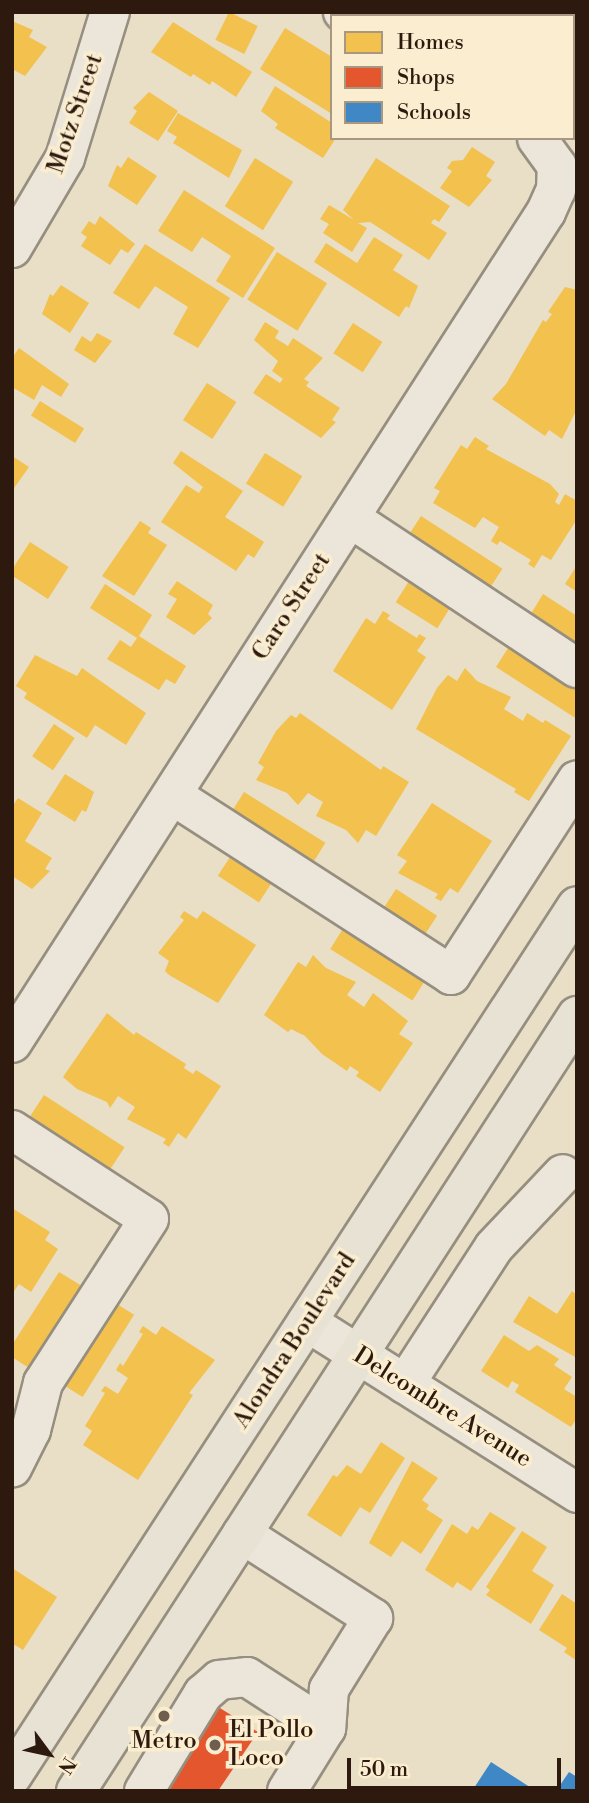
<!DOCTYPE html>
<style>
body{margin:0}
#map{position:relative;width:589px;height:1803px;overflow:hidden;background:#e9dec6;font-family:"Libre Bodoni",serif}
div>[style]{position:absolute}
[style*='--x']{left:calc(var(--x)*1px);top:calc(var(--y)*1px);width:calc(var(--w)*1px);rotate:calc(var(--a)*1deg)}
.homes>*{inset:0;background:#f2c14e;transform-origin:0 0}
.shops>*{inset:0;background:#e4572e}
.schools>*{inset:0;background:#3f88c5}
.roads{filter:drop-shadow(2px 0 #968e7f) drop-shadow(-2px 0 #968e7f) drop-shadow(0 2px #968e7f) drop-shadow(0 -2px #968e7f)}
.minor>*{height:38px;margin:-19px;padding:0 19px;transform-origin:19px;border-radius:19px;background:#ece6da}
.major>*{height:38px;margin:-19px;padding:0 19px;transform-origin:19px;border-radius:19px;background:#e8e2d4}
.dots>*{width:19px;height:19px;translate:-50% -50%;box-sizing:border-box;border:4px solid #faedd0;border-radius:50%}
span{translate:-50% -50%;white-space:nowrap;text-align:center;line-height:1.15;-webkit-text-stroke:7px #faedd0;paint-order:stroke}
.street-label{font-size:24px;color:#2d190e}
.poi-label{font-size:24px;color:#2d190e}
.left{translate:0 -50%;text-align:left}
.frame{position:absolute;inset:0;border:14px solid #2d190e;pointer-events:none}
.legend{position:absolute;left:330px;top:14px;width:245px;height:126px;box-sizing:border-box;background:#faedd0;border:2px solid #a89882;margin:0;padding:9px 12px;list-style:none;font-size:21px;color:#2d190e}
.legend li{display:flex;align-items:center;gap:14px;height:35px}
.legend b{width:35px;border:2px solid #a89882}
.north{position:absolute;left:14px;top:1719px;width:70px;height:70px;-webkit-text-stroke:5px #faedd0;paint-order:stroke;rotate:123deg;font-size:19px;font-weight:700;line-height:28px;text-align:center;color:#2d190e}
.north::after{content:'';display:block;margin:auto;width:24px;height:32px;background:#2d190e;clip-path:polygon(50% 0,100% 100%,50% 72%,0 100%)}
.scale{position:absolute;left:347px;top:1758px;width:214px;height:32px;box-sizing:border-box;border:4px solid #2d190e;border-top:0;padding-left:9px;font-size:21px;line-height:24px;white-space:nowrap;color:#2d190e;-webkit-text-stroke:5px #faedd0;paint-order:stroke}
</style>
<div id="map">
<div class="homes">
<div style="left:229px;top:12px;width:32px;height:31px;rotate:26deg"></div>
<div style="left:410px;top:12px;width:96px;height:4px"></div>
<div style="clip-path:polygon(12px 21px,33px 30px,29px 37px,47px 47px,25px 76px,12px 69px)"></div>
<div style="clip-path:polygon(173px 22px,252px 72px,236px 97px,212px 81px,210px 85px,193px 74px,191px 77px,151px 52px)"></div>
<div style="clip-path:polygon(285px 28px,332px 57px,332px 114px,260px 69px)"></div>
<div style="clip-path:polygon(573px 60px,577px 62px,573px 121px)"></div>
<div style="clip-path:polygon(275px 86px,332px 123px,332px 138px,336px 138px,323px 158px,275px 128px,278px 124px,261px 111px)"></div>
<div style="clip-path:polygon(149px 92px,178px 111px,158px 141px,129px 123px,137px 111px,133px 108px)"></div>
<div style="clip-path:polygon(178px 113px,242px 150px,229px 178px,173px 143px,177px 137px,167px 131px)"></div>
<div style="clip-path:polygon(472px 147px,495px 162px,486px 176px,492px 180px,469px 207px,440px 188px,452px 171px,447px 168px,452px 161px,463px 160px)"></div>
<div style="clip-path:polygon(128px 157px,157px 176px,137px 205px,108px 186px,117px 165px,121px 168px)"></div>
<div style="left:255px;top:158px;width:45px;height:57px;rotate:32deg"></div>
<div style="clip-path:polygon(376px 158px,450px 206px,439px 222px,434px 219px,431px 223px,447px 233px,429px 260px,370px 222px,358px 223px,367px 228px,352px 252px,323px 233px,329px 224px,320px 219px,329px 205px,354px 220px,343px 210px)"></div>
<div style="clip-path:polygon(184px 190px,275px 248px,243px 298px,216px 281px,231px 256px,202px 237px,192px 252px,158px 231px)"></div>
<div style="clip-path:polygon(100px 216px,135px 244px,128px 253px,121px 249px,110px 265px,81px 246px,87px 237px,81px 233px,89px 221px,95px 225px)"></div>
<div style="clip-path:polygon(374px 237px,403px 255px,393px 270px,418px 286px,409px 308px,406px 306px,399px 317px,314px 262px,326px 243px,357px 263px)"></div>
<div style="clip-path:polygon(145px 244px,230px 298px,198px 348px,173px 334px,188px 307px,155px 286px,139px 309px,113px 293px)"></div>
<div style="left:277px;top:252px;width:59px;height:56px;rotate:32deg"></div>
<div style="clip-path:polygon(61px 285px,89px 303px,70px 333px,42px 314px,50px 294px,53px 296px)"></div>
<div style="clip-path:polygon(565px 287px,577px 290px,577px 409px,562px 439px,549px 430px,545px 436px,492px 399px,506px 384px,543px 320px,546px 322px,552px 314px,548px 312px)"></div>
<div style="clip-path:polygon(265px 322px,279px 331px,275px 338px,288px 346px,293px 338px,323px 358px,304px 379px,309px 382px,306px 386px,340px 408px,332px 420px,336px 422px,321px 438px,253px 393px,266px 374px,280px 383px,283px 379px,272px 371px,278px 361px,254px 340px)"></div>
<div style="left:353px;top:323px;width:35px;height:36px;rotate:33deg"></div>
<div style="clip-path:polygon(97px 333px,112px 341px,95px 363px,74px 350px,82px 336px,91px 342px)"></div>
<div style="clip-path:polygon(19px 348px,69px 384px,61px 397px,42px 385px,34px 400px,12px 387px,12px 358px)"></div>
<div style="left:207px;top:383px;width:35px;height:44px;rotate:33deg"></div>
<div style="left:40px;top:401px;width:52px;height:17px;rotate:32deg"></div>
<div style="clip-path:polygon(475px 437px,489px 446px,486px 449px,550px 484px,559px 494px,555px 502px,559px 505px,565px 494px,577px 501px,577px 519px,551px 560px,542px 555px,534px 568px,528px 564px,531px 560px,500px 541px,497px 545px,491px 541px,499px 527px,483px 517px,475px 528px,433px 503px,440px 491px,434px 488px,461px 445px,467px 449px)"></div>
<div style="clip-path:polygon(181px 451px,243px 491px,225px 517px,264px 542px,254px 558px,248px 554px,236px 571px,161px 522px,186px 485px,199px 493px,203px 487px,173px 463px)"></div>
<div style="left:265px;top:453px;width:44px;height:36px;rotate:32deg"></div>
<div style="clip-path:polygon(12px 456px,29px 467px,12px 491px)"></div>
<div style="left:421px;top:516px;width:97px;height:27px;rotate:33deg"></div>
<div style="clip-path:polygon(140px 521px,151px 528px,148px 533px,167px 545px,134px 596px,102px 576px)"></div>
<div style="left:30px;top:542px;width:46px;height:38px;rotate:33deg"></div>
<div style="clip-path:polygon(577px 565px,577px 592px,565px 584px)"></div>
<div style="clip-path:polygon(177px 581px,213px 605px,208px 614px,212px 618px,194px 635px,166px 617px,177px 599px,168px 594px)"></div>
<div style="left:409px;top:581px;width:49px;height:25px;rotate:32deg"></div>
<div style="clip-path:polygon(105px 584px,152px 615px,139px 636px,186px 666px,175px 684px,166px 679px,159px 690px,107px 659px,120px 640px,131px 647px,137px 638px,90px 608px)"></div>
<div style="clip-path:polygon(543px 594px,577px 616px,577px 648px,529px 617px)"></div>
<div style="clip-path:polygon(383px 611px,390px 615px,387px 619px,417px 638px,419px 634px,426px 638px,417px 651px,426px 657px,392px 710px,333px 671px,366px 618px,375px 624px)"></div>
<div style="clip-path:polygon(510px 645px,577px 688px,577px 719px,496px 667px)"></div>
<div style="clip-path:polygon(35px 655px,77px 676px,82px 668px,146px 713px,126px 745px,95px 725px,87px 738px,24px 698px,27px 693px,16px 686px)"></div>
<div style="clip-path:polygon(465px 668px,477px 681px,511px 697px,504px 709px,523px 721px,527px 713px,543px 723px,545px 720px,571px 736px,529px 801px,514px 792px,516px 789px,416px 729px,437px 688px,448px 675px,457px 681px)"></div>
<div style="clip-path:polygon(300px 713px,381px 770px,383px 766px,409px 782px,376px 836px,366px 830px,358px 843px,346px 830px,316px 816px,323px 802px,308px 793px,298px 805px,287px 793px,256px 780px,264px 767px,258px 763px,276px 731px,291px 715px,296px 718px)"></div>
<div style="left:54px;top:724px;width:25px;height:39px;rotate:34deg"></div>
<div style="clip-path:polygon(65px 774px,94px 792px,86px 812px,82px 810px,75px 822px,46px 804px)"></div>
<div style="left:244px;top:792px;width:96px;height:26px;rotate:32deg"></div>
<div style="clip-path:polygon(18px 798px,42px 813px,25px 841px,52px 858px,45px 869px,50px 871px,32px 889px,12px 876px,12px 807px)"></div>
<div style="clip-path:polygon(432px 803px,492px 841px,458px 893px,450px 888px,441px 901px,435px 898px,438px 894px,398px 873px,407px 861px,397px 855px)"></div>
<div style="left:232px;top:854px;width:49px;height:26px;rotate:33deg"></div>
<div style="left:396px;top:889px;width:49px;height:27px;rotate:33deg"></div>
<div style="clip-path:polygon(184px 911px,197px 919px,203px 911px,256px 945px,218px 1003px,169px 975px,165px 971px,169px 961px,158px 953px,184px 920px,180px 917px)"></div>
<div style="left:344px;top:927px;width:97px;height:26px;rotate:32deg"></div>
<div style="clip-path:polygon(313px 955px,326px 968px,356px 982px,347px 995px,364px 1007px,373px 993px,408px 1021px,399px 1034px,413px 1043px,380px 1092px,356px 1076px,359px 1072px,350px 1066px,347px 1071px,322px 1054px,305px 1036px,291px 1029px,288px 1032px,264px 1015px,298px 962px,306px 967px)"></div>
<div style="clip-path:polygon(107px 1013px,134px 1035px,136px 1032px,186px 1064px,184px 1068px,193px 1074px,196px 1070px,221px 1086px,186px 1139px,178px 1133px,169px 1147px,163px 1143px,166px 1139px,127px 1119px,135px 1107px,118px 1096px,110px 1108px,107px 1102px,77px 1089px,63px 1077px)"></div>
<div style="left:44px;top:1095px;width:96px;height:26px;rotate:33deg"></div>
<div style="clip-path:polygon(12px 1208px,50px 1232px,45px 1240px,58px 1249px,31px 1292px,19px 1284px,12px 1294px)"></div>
<div style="clip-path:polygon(59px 1272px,82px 1286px,29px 1368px,12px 1357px,12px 1345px)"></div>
<div style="clip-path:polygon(572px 1291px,577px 1295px,577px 1358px,513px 1322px,529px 1296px,557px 1314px)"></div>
<div style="left:112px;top:1301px;width:26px;height:97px;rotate:32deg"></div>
<div style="clip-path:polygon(143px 1326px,156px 1335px,162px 1326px,215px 1360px,189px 1393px,193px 1395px,138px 1480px,83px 1445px,92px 1431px,85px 1426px,105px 1393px,101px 1391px,105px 1386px,118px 1394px,128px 1378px,116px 1370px,120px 1363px,123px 1366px,143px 1334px,139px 1332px)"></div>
<div style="clip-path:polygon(504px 1335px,529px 1351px,537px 1345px,559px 1359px,554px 1365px,572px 1377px,564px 1389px,577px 1397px,577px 1418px,571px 1427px,515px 1392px,519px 1385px,512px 1381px,508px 1388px,481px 1371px)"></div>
<div style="clip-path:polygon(381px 1442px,405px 1458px,370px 1513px,360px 1507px,341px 1537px,307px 1515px,333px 1475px,337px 1477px,347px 1465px,361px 1474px)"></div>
<div style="clip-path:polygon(412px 1461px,438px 1478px,422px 1500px,429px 1505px,426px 1509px,443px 1520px,421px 1554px,402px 1541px,391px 1557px,369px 1543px)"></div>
<div style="clip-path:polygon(490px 1512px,516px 1528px,471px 1591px,457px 1582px,453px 1588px,425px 1570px,452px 1524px,467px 1534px,472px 1526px,478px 1530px)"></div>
<div style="clip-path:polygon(522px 1531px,547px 1547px,532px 1571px,554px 1585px,531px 1624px,486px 1595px,490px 1590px,486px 1587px)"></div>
<div style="clip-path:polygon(12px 1568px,57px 1597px,23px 1650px,15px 1645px,12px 1648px)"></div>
<div style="clip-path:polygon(562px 1594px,577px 1604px,577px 1661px,564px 1652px,567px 1648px,539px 1630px)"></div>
</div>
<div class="shops">
<div style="clip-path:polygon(212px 1703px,258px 1732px,218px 1791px,167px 1791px,160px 1786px)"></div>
</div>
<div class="schools">
<div style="clip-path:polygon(491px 1762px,536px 1791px,472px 1791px)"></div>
<div style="clip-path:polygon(569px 1772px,577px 1777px,577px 1791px,556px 1791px)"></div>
</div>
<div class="roads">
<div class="minor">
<div style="--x:343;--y:12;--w:7;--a:34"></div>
<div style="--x:12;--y:248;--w:104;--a:-59.5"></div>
<div style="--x:65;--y:158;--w:153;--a:-72.9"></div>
<div style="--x:350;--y:518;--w:272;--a:33.5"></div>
<div style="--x:172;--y:795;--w:332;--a:32.8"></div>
<div style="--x:451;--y:975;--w:232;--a:-57.1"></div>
<div style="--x:12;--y:1043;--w:988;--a:-57.28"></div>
<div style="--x:546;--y:212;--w:24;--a:-66"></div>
<div style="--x:556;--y:190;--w:24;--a:-88"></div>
<div style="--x:557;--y:166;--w:34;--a:-126"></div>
<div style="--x:12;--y:1130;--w:163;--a:33"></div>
<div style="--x:149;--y:1219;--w:195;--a:122.9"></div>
<div style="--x:43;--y:1383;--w:49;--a:104.3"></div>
<div style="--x:31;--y:1430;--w:42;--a:116.6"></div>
<div style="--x:307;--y:1322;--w:320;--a:32.3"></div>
<div style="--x:405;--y:1384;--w:163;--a:-57"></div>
<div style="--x:494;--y:1247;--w:100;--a:-46.6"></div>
<div style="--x:242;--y:1534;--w:156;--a:32.7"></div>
<div style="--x:373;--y:1618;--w:84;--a:121.8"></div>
<div style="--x:329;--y:1689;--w:39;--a:94"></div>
<div style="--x:326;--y:1728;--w:74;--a:121.8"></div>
<div style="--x:144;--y:1791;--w:114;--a:-58.7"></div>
<div style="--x:203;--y:1694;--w:21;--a:-41"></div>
<div style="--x:219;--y:1680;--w:28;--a:-6"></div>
<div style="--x:247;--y:1677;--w:94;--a:32.8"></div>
</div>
<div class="major">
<div style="--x:12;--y:1776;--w:1037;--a:-57"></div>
<div style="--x:76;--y:1791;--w:923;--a:-57.12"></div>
</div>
</div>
<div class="dots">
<div style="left:164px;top:1716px;background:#6f5e4e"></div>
<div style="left:215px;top:1745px;background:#6f5e4e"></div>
</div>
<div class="street-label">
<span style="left:76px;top:114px;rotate:-71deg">Motz Street</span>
<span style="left:292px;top:607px;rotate:-57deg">Caro Street</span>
<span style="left:295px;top:1341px;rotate:-57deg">Alondra Boulevard</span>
<span style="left:442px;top:1408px;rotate:32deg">Delcombre Avenue</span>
</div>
<div class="poi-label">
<span class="left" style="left:229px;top:1745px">El Pollo<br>Loco</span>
<span style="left:164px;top:1742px">Metro</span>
</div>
<div class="frame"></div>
<ul class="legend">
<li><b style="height:19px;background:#f2c14e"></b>Homes</li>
<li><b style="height:19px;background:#e4572e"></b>Shops</li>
<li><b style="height:19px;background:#3f88c5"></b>Schools</li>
</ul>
<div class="north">N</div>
<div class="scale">50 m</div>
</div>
